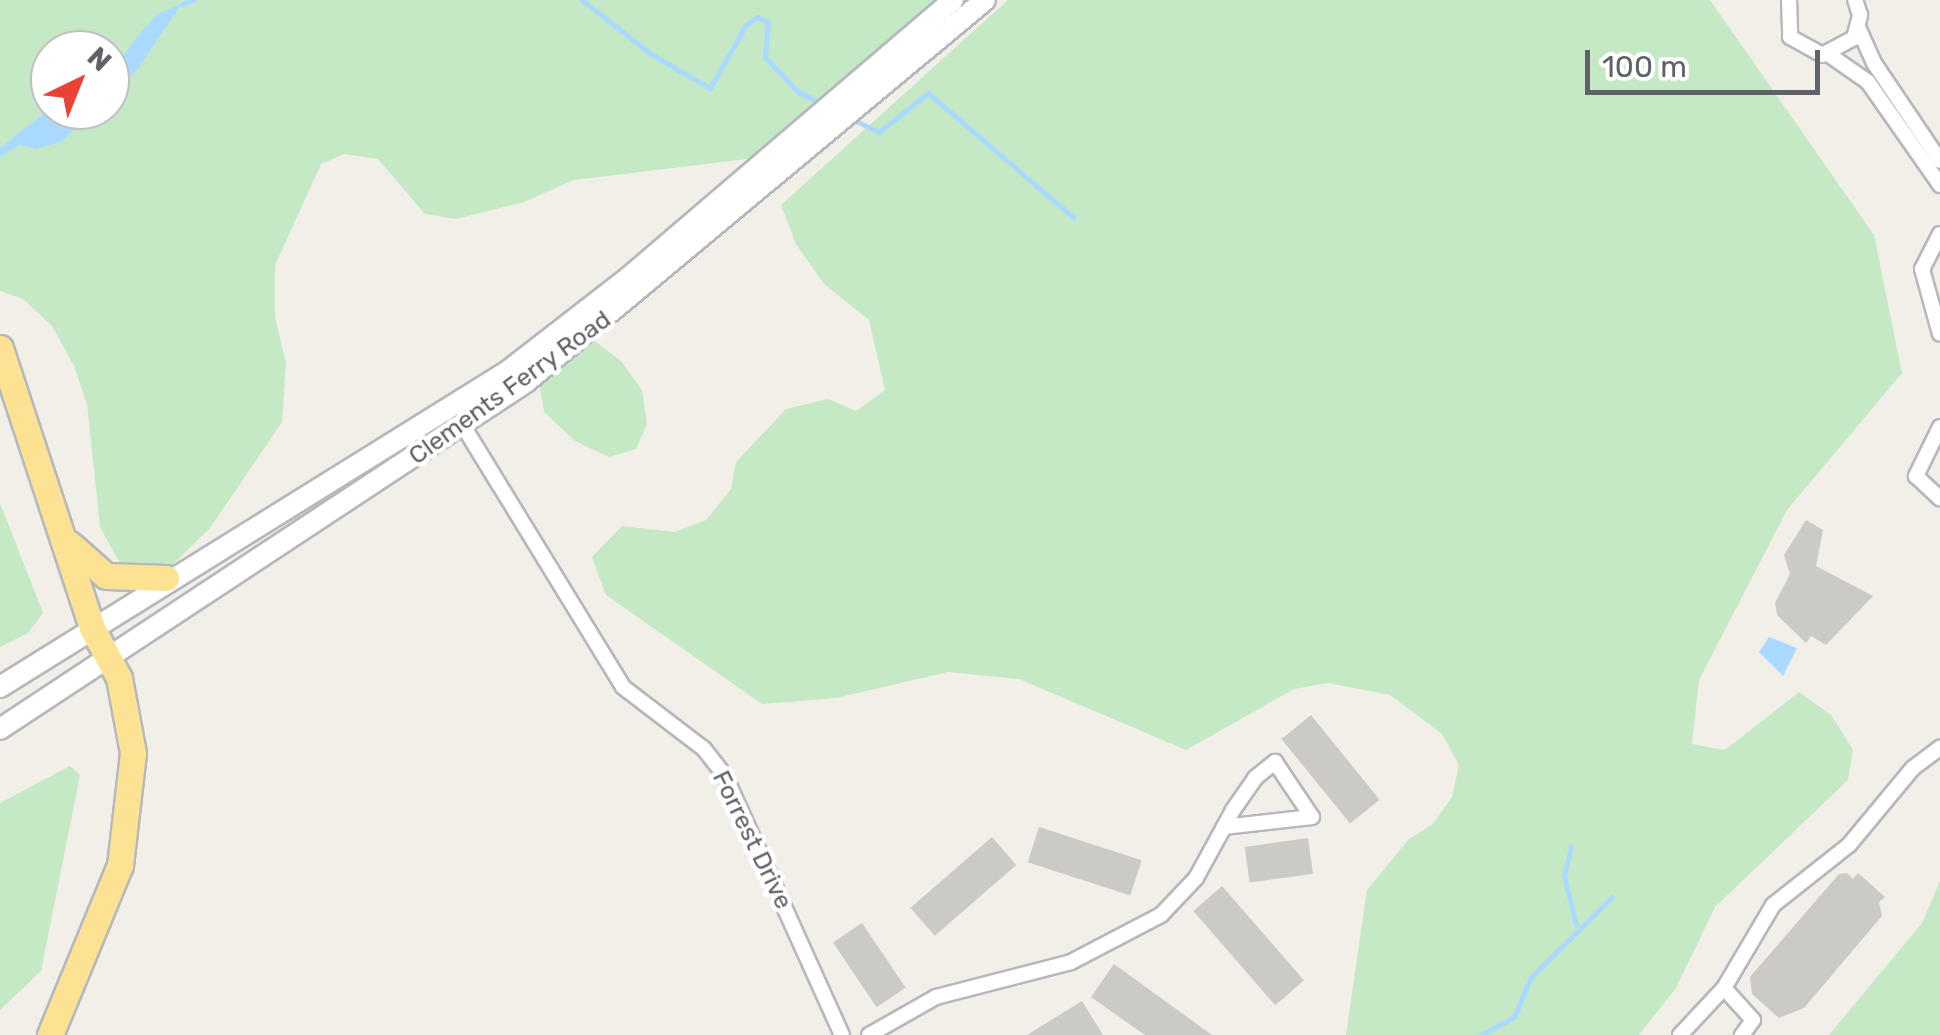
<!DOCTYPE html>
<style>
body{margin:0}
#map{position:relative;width:1940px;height:1035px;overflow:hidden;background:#f1efe8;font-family:Rubik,sans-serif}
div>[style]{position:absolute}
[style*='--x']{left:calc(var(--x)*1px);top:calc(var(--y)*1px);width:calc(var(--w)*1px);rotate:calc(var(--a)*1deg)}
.green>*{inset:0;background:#c5e8c5}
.water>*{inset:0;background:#aadaff}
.stream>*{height:5px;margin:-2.5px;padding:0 2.5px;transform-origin:2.5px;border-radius:2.5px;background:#aadaff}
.building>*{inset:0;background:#cccac5;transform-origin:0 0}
.roads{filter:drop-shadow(2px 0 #b5b8bc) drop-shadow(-2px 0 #b5b8bc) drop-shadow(0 2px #b5b8bc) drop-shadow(0 -2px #b5b8bc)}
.street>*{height:14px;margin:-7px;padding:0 7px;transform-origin:7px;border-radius:7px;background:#fff}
.secondary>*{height:20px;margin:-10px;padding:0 10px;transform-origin:10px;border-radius:10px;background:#fff}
.highway>*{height:25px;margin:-12.5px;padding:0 12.5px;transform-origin:12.5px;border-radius:12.5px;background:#fde293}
span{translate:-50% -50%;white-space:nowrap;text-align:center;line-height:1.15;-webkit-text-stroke:9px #fff;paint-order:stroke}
.street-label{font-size:25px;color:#5f6368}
.north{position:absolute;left:30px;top:30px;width:100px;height:100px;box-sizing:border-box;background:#fff;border:2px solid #bfc1c3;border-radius:50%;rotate:43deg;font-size:28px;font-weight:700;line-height:40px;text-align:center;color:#5f6368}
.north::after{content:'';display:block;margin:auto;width:35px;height:45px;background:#ea4335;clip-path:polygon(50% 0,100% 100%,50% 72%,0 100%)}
.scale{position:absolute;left:1585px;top:50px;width:235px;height:45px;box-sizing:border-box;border:5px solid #5f6368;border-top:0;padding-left:12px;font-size:30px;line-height:35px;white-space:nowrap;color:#5f6368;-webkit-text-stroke:8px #fff;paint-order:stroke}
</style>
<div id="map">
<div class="green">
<div style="clip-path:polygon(0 0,934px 0,755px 158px,574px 180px,524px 202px,456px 219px,425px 214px,378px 159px,344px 154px,321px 164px,275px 265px,275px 318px,286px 363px,282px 422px,210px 528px,162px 575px,147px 581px,118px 560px,100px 527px,87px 404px,74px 366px,52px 326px,23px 299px,0 291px,0 157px,20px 145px,61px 142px,95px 110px,110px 110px,110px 95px,181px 6px,157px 14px,110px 75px,110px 50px,50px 50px,50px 108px,0 148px)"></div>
<div style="clip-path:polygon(1008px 0,1710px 0,1874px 235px,1902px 373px,1787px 510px,1699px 680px,1692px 744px,1725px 750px,1799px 692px,1831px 715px,1853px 750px,1848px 780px,1715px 907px,1676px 988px,1639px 1035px,1346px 1035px,1367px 890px,1408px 840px,1433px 824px,1452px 797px,1459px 765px,1442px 734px,1390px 695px,1328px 683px,1294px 689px,1186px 750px,1019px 679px,948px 672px,836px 698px,762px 704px,606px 595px,592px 557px,622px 526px,675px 532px,706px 520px,731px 489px,736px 462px,786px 409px,828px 399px,856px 411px,885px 390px,869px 320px,824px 284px,796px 244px,781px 205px)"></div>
<div style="clip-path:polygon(592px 339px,621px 361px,642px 390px,647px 424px,636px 449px,609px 457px,575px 441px,544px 412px,539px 382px)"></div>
<div style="clip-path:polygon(0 503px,43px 613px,28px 633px,0 647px)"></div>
<div style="clip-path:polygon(70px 766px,80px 775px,41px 971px,0 1010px,0 803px)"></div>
<div style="clip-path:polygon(1940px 881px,1940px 1035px,1829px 1035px,1922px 923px)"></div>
</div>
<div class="water">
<div style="clip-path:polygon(182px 4px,136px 71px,110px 95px,110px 75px,136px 38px,157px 14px)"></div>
<div style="clip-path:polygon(50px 108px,95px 110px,61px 142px,35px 149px,20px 145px,0 157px,0 148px)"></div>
<div style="clip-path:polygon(1769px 637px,1797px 648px,1783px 676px,1759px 652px)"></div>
</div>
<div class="stream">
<div style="--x:582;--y:0;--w:88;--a:38"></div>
<div style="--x:651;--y:54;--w:68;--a:30"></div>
<div style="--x:710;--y:88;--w:73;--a:-60.3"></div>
<div style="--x:746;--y:25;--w:14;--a:-36"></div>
<div style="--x:757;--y:17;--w:12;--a:24"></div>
<div style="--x:768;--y:22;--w:35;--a:95"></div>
<div style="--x:765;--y:57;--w:48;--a:46.7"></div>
<div style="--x:798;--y:92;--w:28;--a:26"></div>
<div style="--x:182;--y:4;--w:12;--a:-20"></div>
<div style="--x:850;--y:118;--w:32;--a:26"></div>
<div style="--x:879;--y:132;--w:63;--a:-38.5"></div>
<div style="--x:928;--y:93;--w:192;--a:40.6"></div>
<div style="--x:1571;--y:846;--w:31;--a:103"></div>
<div style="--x:1564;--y:876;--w:50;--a:76.2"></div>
<div style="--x:1481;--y:1035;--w:38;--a:-29"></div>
<div style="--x:1514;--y:1017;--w:43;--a:-67"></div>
<div style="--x:1531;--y:977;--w:114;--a:-44.6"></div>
</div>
<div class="building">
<div style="clip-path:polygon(1806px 520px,1823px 530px,1816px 566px,1873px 596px,1826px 645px,1811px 636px,1806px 643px,1777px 615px,1775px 603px,1790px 574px,1784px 555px)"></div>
<div style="left:1311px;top:715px;width:109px;height:38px;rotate:51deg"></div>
<div style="left:1039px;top:827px;width:108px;height:37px;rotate:18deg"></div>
<div style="left:992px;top:837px;width:37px;height:108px;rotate:49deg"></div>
<div style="left:1308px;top:838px;width:36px;height:64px;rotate:82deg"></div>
<div style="clip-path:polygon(1847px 873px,1853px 879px,1858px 873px,1885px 897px,1879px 902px,1882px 916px,1804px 1008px,1779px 1018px,1752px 994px,1750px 977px,1839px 874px)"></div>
<div style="left:1222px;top:886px;width:125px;height:38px;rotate:49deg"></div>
<div style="left:862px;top:923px;width:78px;height:35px;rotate:56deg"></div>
<div style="clip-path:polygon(1114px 964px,1212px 1035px,1145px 1035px,1112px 1012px,1091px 997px)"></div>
<div style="clip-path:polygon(1082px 1001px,1103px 1035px,1027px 1035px)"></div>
</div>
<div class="roads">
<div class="street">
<div style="--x:1789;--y:0;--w:37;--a:88"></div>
<div style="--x:1790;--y:37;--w:37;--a:29"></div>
<div style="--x:1822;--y:55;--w:36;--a:-28"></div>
<div style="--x:1854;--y:38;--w:24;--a:-75"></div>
<div style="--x:1860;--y:15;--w:16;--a:-108"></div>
<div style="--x:1858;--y:27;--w:39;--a:66"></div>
<div style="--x:1874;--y:63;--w:118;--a:56"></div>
<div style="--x:1828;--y:54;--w:49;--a:35"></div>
<div style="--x:1868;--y:82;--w:126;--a:55"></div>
<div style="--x:1940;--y:234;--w:39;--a:117"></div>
<div style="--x:1922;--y:269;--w:67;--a:74.5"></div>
<div style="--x:462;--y:424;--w:308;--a:58.5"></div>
<div style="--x:623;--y:687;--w:102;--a:37.4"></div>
<div style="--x:704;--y:749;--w:34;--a:52"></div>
<div style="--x:725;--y:776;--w:284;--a:65.7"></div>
<div style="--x:1940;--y:427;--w:55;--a:116.1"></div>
<div style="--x:1916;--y:476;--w:33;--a:43"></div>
<div style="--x:1724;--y:988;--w:43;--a:47.8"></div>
<div style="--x:1753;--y:1020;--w:19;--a:126"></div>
<div style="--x:869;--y:1035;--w:77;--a:-29.6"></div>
<div style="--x:936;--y:997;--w:139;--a:-14.5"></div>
<div style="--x:1071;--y:962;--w:102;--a:-27.6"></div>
<div style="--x:1161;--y:915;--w:51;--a:-46.6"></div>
<div style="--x:1196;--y:878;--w:58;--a:-61.2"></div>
<div style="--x:1224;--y:827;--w:19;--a:-62"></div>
<div style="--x:1233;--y:810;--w:39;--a:-55"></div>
<div style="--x:1255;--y:778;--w:26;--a:-39"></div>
<div style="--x:1275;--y:762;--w:66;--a:56.1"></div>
<div style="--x:1312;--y:817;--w:89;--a:173.5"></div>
<div style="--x:1680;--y:1035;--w:64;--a:-46.9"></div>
<div style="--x:1724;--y:988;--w:96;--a:-59.4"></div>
<div style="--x:1773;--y:905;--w:97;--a:-38.3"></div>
<div style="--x:1849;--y:845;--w:100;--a:-50.3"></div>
<div style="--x:1913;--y:768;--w:34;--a:-37"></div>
</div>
<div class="secondary">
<div style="--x:0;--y:687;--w:598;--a:-31.88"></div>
<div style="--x:508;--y:371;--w:153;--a:-37.8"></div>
<div style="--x:629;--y:277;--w:426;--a:-40.5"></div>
<div style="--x:0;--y:729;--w:630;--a:-33.41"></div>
<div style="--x:526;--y:382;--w:597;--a:-39.77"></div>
</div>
<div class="highway">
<div style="--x:0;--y:348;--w:295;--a:71.8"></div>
<div style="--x:92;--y:628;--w:57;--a:61.6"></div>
<div style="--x:119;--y:678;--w:76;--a:79.4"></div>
<div style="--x:133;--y:753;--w:113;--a:96.6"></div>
<div style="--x:120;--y:865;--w:184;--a:112.4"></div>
<div style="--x:70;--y:544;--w:48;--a:41.6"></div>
<div style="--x:106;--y:576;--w:60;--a:1.9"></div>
</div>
</div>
<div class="street-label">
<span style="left:510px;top:388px;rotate:-36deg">Clements Ferry Road</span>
<span style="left:752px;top:840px;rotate:64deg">Forrest Drive</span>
</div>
<div class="north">N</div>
<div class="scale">100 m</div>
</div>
